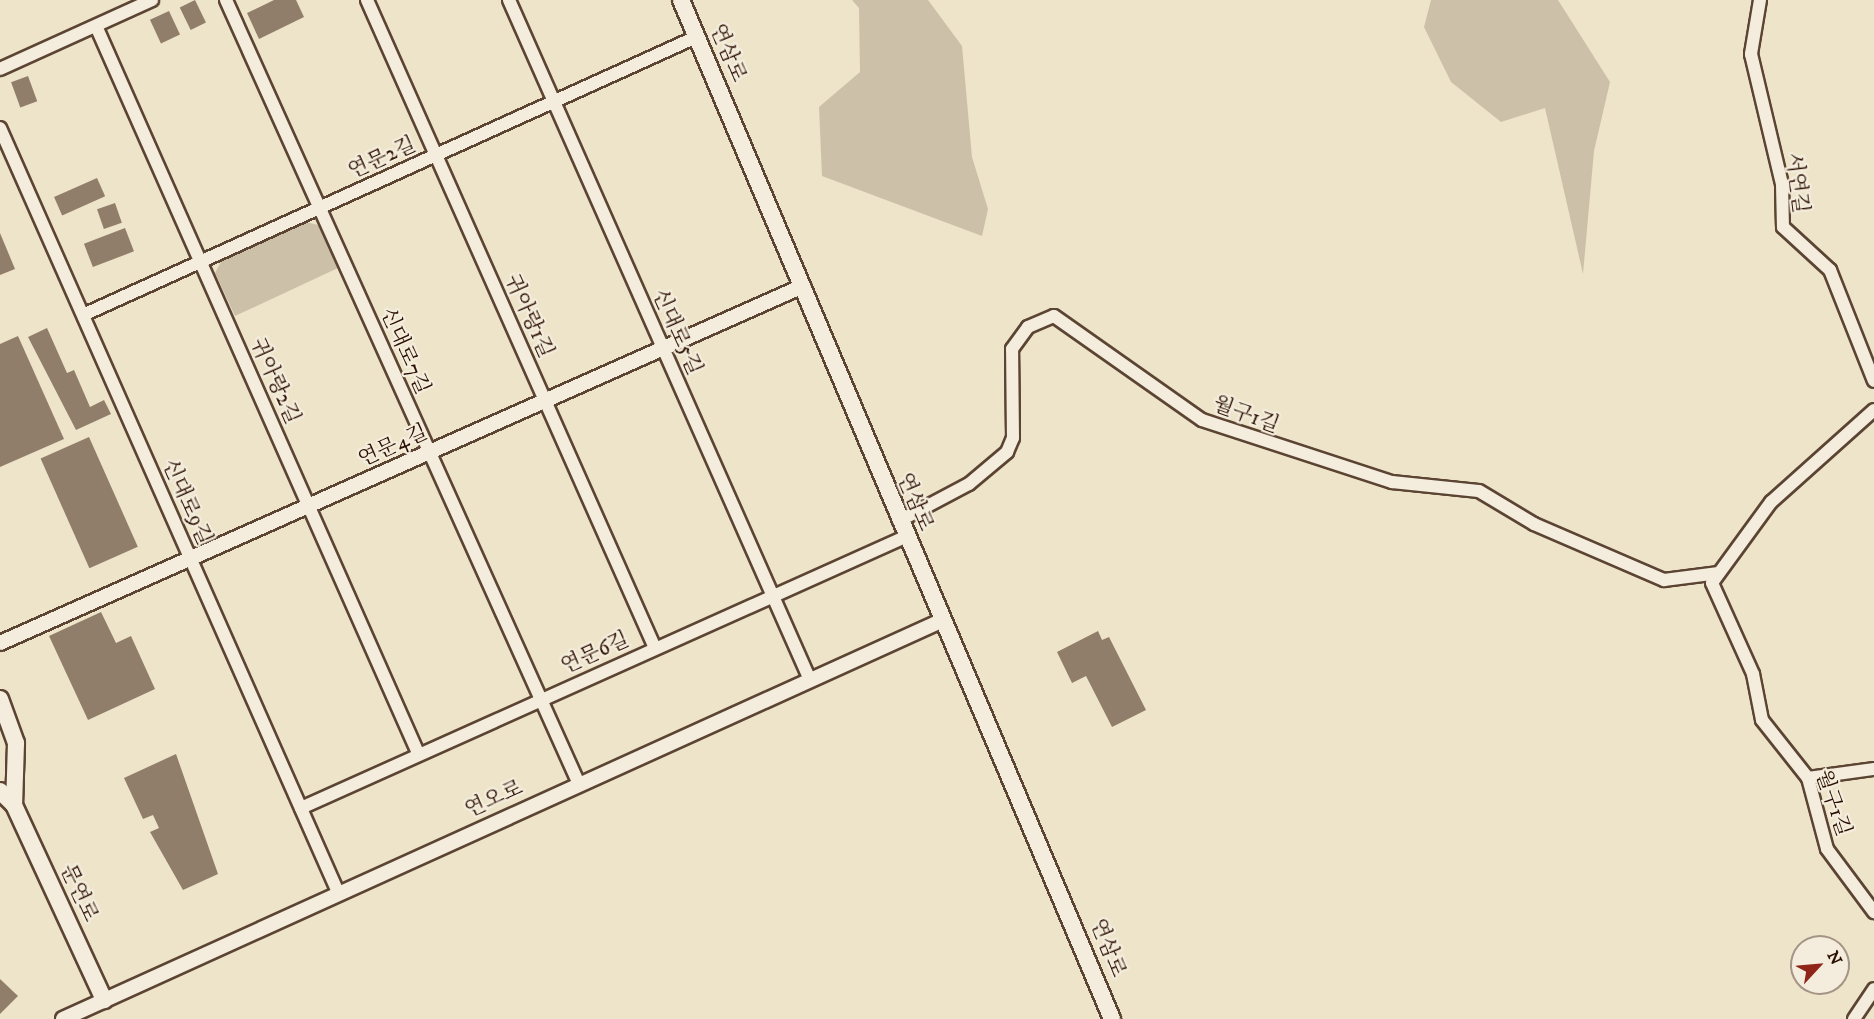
<!DOCTYPE html>
<meta charset="utf-8">
<style>
body{margin:0}
#map{position:relative;width:1874px;height:1019px;overflow:hidden;background:#eee4ca;font-family:"IM FELL DW Pica","Noto Serif KR",serif}
div>[style]{position:absolute}
[style*='--x']{left:calc(var(--x)*1px);top:calc(var(--y)*1px);width:calc(var(--w)*1px);rotate:calc(var(--a)*1deg)}
.green>*{inset:0;background:#cdc0a8}
.building>*{inset:0;background:#907e6a;transform-origin:0 0}
.roads{filter:drop-shadow(2px 0 #5c4433) drop-shadow(-2px 0 #5c4433) drop-shadow(0 2px #5c4433) drop-shadow(0 -2px #5c4433)}
.minor>*{height:12px;margin:-6px;padding:0 6px;transform-origin:6px;border-radius:6px;background:#f4eddd}
.tertiary>*{height:14px;margin:-7px;padding:0 7px;transform-origin:7px;border-radius:7px;background:#f4eddd}
.secondary>*{height:16px;margin:-8px;padding:0 8px;transform-origin:8px;border-radius:8px;background:#f4eddd}
span{translate:-50% -50%;white-space:nowrap;text-align:center;line-height:1.15;-webkit-text-stroke:4.5px #f4eddd;paint-order:stroke}
.street-label{font-size:21px;color:#2b0f01}
.north{position:absolute;left:1790px;top:935px;width:60px;height:60px;box-sizing:border-box;background:#f4eddd;border:2px solid #a49485;border-radius:50%;rotate:64deg;font-size:16px;font-weight:700;line-height:24px;text-align:center;color:#2b0f01}
.north::after{content:'';display:block;margin:auto;width:21px;height:27px;background:#8f2418;clip-path:polygon(50% 0,100% 100%,50% 72%,0 100%)}
</style>
<div id="map">
<div class="green">
<div style="clip-path:polygon(852px 0,928px 0,962px 46px,972px 157px,988px 209px,982px 236px,822px 176px,819px 107px,860px 72px,859px 8px)"></div>
<div style="clip-path:polygon(1431px 0,1558px 0,1610px 82px,1594px 151px,1583px 274px,1545px 108px,1501px 122px,1451px 82px,1424px 27px)"></div>
<div style="clip-path:polygon(306px 222px,318px 225px,338px 268px,235px 316px,215px 273px,222px 260px)"></div>
</div>
<div class="building">
<div style="left:195px;top:0;width:25px;height:17px;rotate:64deg"></div>
<div style="clip-path:polygon(274px 0,296px 0,304px 17px,259px 39px,247px 13px)"></div>
<div style="left:169px;top:11px;width:26px;height:21px;rotate:65deg"></div>
<div style="left:28px;top:76px;width:27px;height:18px;rotate:70deg"></div>
<div style="left:97px;top:178px;width:20px;height:47px;rotate:66deg"></div>
<div style="left:115px;top:203px;width:21px;height:19px;rotate:71deg"></div>
<div style="left:125px;top:228px;width:25px;height:44px;rotate:69deg"></div>
<div style="clip-path:polygon(0 233px,15px 269px,0 275px)"></div>
<div style="clip-path:polygon(47px 328px,67px 373px,74px 370px,90px 407px,104px 400px,111px 414px,76px 430px,28px 337px)"></div>
<div style="clip-path:polygon(18px 336px,64px 439px,0 467px,0 344px)"></div>
<div style="left:89px;top:437px;width:120px;height:53px;rotate:66deg"></div>
<div style="clip-path:polygon(101px 612px,116px 643px,131px 636px,155px 689px,88px 720px,49px 636px)"></div>
<div style="clip-path:polygon(1098px 631px,1102px 640px,1109px 637px,1146px 710px,1112px 727px,1086px 676px,1072px 683px,1057px 652px)"></div>
<div style="clip-path:polygon(176px 754px,218px 874px,183px 890px,150px 832px,159px 828px,153px 815px,143px 819px,124px 778px)"></div>
<div style="clip-path:polygon(0 979px,18px 996px,0 1014px)"></div>
</div>
<div class="roads">
<div class="minor">
<div style="--x:226;--y:0;--w:860;--a:65.76"></div>
<div style="--x:367;--y:0;--w:709;--a:66.04"></div>
<div style="--x:509;--y:0;--w:744;--a:66.12"></div>
<div style="--x:1760;--y:0;--w:55;--a:99.5"></div>
<div style="--x:1751;--y:54;--w:134;--a:76.6"></div>
<div style="--x:1782;--y:184;--w:43;--a:88.7"></div>
<div style="--x:1783;--y:227;--w:64;--a:42.5"></div>
<div style="--x:1830;--y:270;--w:119;--a:68.4"></div>
<div style="--x:96;--y:26;--w:795;--a:66.11"></div>
<div style="--x:0;--y:69;--w:167;--a:-24.4"></div>
<div style="--x:0;--y:128;--w:835;--a:66.14"></div>
<div style="--x:83;--y:315;--w:673;--a:-24.39"></div>
<div style="--x:1874;--y:410;--w:138;--a:138.2"></div>
<div style="--x:1771;--y:502;--w:100;--a:126.1"></div>
<div style="--x:1712;--y:583;--w:100;--a:65.7"></div>
<div style="--x:1753;--y:674;--w:47;--a:78.9"></div>
<div style="--x:1762;--y:720;--w:74;--a:51.6"></div>
<div style="--x:1808;--y:778;--w:73;--a:75"></div>
<div style="--x:1827;--y:849;--w:79;--a:53.3"></div>
<div style="--x:899;--y:521;--w:79;--a:-27.9"></div>
<div style="--x:969;--y:484;--w:50;--a:-40.1"></div>
<div style="--x:1007;--y:452;--w:15;--a:-67"></div>
<div style="--x:1013;--y:438;--w:89;--a:-90.6"></div>
<div style="--x:1012;--y:349;--w:27;--a:-54"></div>
<div style="--x:1028;--y:327;--w:28;--a:-23"></div>
<div style="--x:1054;--y:316;--w:181;--a:35.1"></div>
<div style="--x:1202;--y:420;--w:200;--a:18.1"></div>
<div style="--x:1392;--y:482;--w:87;--a:5.9"></div>
<div style="--x:1479;--y:491;--w:64;--a:31"></div>
<div style="--x:1534;--y:524;--w:142;--a:23.3"></div>
<div style="--x:1664;--y:580;--w:55;--a:-7.3"></div>
<div style="--x:1808;--y:778;--w:67;--a:-7.8"></div>
<div style="--x:301;--y:808;--w:662;--a:-24.16"></div>
<div style="--x:1854;--y:1019;--w:36;--a:-56"></div>
</div>
<div class="tertiary">
<div style="--x:0;--y:643;--w:879;--a:-23.97"></div>
<div style="--x:63;--y:1019;--w:966;--a:-24.39"></div>
</div>
<div class="secondary">
<div style="--x:681;--y:0;--w:1106;--a:67.07"></div>
<div style="--x:0;--y:699;--w:47;--a:70"></div>
<div style="--x:16;--y:743;--w:62;--a:91.8"></div>
<div style="--x:0;--y:791;--w:20;--a:45"></div>
<div style="--x:14;--y:805;--w:215;--a:65.2"></div>
</div>
</div>
<div class="street-label">
<span style="left:728px;top:53px;rotate:67deg">연삼로</span>
<span style="left:382px;top:158px;rotate:-24deg">연문2길</span>
<span style="left:1797px;top:183px;rotate:83deg">서연길</span>
<span style="left:529px;top:316px;rotate:66deg">귀아랑1길</span>
<span style="left:677px;top:332px;rotate:66deg">신대로5길</span>
<span style="left:405px;top:351px;rotate:66deg">신대로7길</span>
<span style="left:275px;top:381px;rotate:66deg">귀아랑2길</span>
<span style="left:1246px;top:415px;rotate:20deg">월구1길</span>
<span style="left:393px;top:446px;rotate:-24deg">연문4길</span>
<span style="left:187px;top:502px;rotate:66deg">신대로9길</span>
<span style="left:915px;top:502px;rotate:67deg">연삼로</span>
<span style="left:595px;top:653px;rotate:-24deg">연문6길</span>
<span style="left:494px;top:799px;rotate:-24deg">연오로</span>
<span style="left:1833px;top:803px;rotate:71deg">월구1길</span>
<span style="left:79px;top:893px;rotate:65deg">문연로</span>
<span style="left:1108px;top:948px;rotate:68deg">연삼로</span>
</div>
<div class="north">N</div>
</div>
